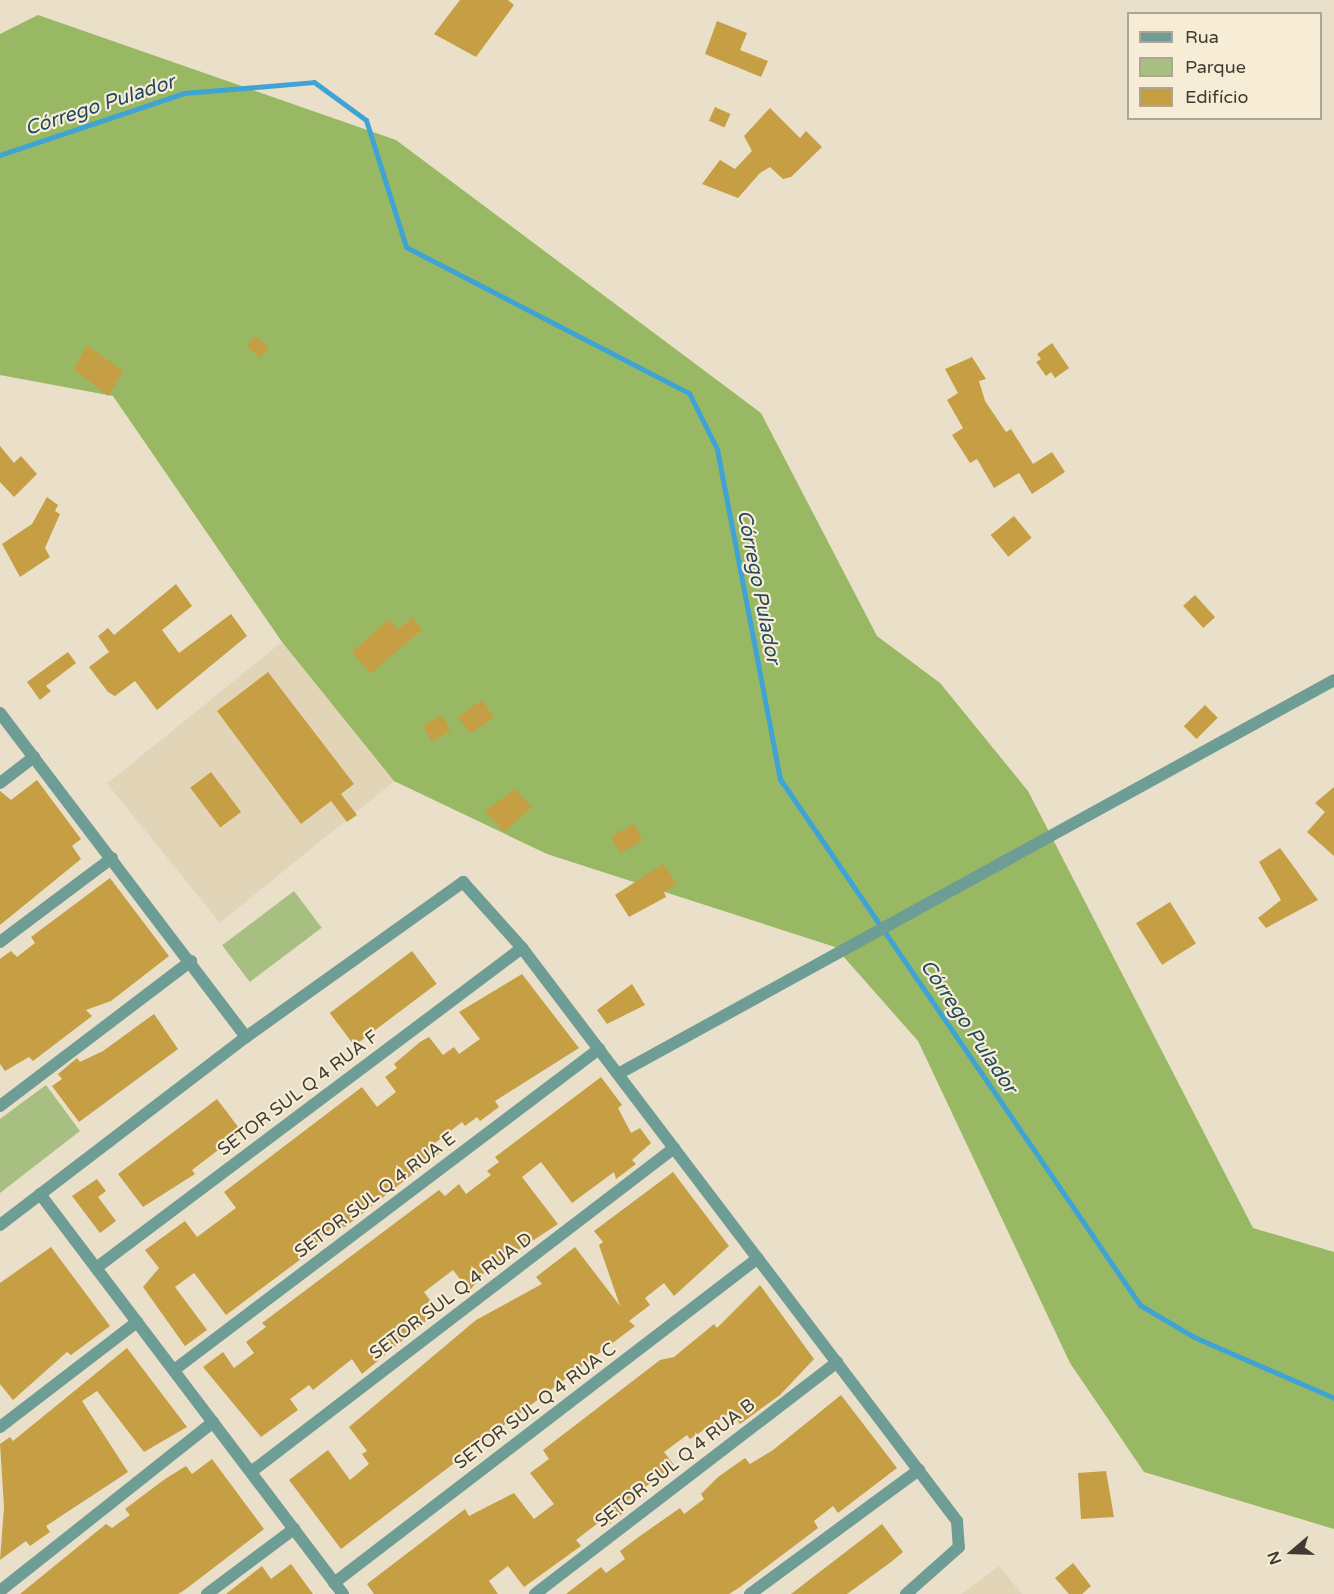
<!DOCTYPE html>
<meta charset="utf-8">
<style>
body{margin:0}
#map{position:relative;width:1334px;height:1594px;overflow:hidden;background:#eadfc8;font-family:"Varela Round",sans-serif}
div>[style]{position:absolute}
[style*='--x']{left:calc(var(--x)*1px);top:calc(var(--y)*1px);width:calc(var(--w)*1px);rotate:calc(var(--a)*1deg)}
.built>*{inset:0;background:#e2d4b7;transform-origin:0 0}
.green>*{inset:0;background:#a7bf81;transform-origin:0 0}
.forest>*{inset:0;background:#99b863}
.stream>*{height:5px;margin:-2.5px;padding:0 2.5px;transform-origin:2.5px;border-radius:2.5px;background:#3fa3d5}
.building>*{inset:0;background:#c69f44;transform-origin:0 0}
.street>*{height:12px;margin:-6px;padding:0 6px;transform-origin:6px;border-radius:6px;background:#6d9d95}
span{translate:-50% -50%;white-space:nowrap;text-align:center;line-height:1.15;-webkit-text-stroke:4.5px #f7ecd5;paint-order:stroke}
.street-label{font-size:18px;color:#403c33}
.water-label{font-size:20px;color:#1f495e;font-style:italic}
.legend{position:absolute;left:1127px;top:12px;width:195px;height:108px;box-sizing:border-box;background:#f7ecd5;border:2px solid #aea694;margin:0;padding:8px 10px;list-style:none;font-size:18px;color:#403c33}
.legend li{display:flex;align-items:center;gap:12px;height:30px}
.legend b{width:30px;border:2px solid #aea694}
.north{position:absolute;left:1262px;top:1522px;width:60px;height:60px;-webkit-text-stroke:4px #f7ecd5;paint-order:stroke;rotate:251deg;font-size:16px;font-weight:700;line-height:24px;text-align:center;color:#403c33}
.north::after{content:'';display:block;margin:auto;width:21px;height:27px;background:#403c33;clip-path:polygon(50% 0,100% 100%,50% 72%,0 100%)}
</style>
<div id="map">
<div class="built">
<div style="left:282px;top:642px;width:179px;height:225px;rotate:51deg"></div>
<div style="clip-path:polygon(999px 1566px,1022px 1594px,962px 1594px)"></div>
</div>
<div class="green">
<div style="left:294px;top:891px;width:46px;height:90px;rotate:53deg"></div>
<div style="clip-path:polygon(46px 1085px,80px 1131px,0 1193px,0 1119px)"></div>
</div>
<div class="forest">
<div style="clip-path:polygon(38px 15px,396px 140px,761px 413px,877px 636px,940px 683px,1028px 791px,1253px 1228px,1334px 1252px,1334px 1529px,1144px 1472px,1070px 1363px,918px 1041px,835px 947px,547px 854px,394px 781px,282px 642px,113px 396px,0 375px,0 34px)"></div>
</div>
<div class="stream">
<div style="--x:0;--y:155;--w:194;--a:-18.6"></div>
<div style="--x:184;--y:93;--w:130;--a:-4.8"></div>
<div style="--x:314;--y:82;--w:64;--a:36.2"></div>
<div style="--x:366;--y:120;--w:133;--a:72.5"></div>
<div style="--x:406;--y:247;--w:318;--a:27.3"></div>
<div style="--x:689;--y:393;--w:63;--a:63.4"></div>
<div style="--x:717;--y:449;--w:336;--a:79.2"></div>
<div style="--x:780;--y:779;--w:637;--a:55.61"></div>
<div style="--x:1140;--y:1305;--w:63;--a:30.7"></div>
<div style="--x:1194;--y:1337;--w:153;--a:23.5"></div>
</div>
<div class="building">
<div style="clip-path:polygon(460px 0,508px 0,514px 5px,476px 57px,434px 34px)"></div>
<div style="clip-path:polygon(717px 21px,747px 33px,740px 50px,768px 61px,761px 77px,705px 54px)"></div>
<div style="left:715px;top:107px;width:17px;height:15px;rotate:24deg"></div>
<div style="clip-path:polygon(770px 108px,800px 138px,806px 131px,822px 147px,791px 177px,783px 179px,770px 167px,760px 173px,738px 198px,702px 184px,720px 160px,735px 169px,752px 151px,744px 136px)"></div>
<div style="left:255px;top:336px;width:18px;height:14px;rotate:38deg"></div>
<div style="clip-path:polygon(1052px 343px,1069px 368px,1055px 378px,1051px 372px,1046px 376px,1036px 362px,1041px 359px,1037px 354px)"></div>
<div style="clip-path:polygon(87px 345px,123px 371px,108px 396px,74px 369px)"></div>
<div style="clip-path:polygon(972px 357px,986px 379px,979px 381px,985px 401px,1006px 432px,1011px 429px,1033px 464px,1052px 452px,1065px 472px,1032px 494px,1019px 473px,994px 488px,977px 459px,970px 463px,952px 435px,963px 428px,947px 400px,958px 393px,945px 369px)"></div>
<div style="clip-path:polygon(0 446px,14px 463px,21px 456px,37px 474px,14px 497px,0 482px)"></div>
<div style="clip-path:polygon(47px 497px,58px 505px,55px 511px,60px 514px,45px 548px,50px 557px,20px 577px,2px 544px,32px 524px)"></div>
<div style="left:1014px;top:516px;width:28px;height:30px;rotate:51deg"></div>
<div style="clip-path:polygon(176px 584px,192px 606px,162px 630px,179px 653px,231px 614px,247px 636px,157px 710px,135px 681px,115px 696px,108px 692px,89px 667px,109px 652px,98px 636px,108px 628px,114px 635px)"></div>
<div style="left:1195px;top:595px;width:30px;height:16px;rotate:48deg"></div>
<div style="clip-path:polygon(412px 618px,422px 630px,370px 674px,352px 652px,389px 619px,398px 629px)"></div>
<div style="clip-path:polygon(68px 652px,76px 663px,46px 686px,51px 691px,40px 700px,27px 682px)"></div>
<div style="clip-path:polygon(268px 672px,354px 784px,341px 794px,357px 815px,347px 822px,331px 801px,301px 824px,217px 711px)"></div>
<div style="left:482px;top:700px;width:21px;height:29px;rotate:55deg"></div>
<div style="left:1205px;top:705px;width:18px;height:30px;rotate:45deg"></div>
<div style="left:442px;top:715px;width:18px;height:22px;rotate:61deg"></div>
<div style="left:211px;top:772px;width:50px;height:26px;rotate:53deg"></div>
<div style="clip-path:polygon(37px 780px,81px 839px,72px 846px,81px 859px,0 925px,0 791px,11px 800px)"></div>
<div style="clip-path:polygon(1334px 787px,1334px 856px,1307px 832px,1325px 812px,1315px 803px)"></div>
<div style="clip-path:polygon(515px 789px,532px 807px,504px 832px,485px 811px)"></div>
<div style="left:634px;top:824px;width:19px;height:26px;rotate:62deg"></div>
<div style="clip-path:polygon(1280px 848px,1318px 900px,1266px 928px,1258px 918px,1281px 900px,1259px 862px)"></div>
<div style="clip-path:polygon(663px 864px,677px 884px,664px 892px,666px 897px,629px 917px,615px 895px)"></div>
<div style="clip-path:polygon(110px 878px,169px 956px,111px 1001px,86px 1010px,92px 1016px,33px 1061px,29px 1057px,5px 1071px,0 1064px,0 959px,11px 951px,17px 957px,35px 943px,31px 937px)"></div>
<div style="left:1170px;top:902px;width:49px;height:40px;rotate:58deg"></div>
<div style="left:412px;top:951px;width:41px;height:103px;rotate:53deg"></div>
<div style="clip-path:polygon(522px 974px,579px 1048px,495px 1101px,499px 1107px,480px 1121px,477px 1117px,465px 1126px,462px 1122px,435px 1143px,441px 1152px,345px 1227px,333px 1226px,305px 1256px,226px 1315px,194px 1273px,175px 1287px,207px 1330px,185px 1346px,143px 1287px,159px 1268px,145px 1250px,185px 1221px,197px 1237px,236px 1208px,224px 1192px,362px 1087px,377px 1107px,396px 1092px,385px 1077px,397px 1068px,394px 1064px,420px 1042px,429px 1037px,443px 1055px,454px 1047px,459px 1054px,480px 1039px,459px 1012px)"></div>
<div style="clip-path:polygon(632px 984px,645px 1005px,607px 1024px,597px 1010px)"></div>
<div style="clip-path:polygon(154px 1014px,178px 1049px,79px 1122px,52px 1086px,62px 1079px,58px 1074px,77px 1058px,80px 1062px,103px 1051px)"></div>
<div style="clip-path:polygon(601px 1077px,622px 1105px,618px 1108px,631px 1133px,640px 1128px,651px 1143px,632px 1160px,636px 1164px,616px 1179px,614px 1172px,572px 1203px,541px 1162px,522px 1177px,558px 1224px,485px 1272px,469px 1291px,453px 1270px,424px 1292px,438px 1311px,362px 1374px,352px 1359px,313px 1390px,309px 1385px,290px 1399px,298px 1410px,261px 1437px,203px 1367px,223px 1352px,234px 1368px,254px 1353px,246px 1342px,266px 1327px,262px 1323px,439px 1190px,445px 1196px,459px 1184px,466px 1194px,491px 1175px,487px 1171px,499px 1162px,495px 1157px)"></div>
<div style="clip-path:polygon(217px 1099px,242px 1132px,192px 1170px,195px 1174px,143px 1207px,118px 1174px)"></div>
<div style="clip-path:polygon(673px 1172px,729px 1246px,674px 1296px,664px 1283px,645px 1298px,650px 1305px,629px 1321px,635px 1326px,341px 1549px,289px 1480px,328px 1450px,350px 1480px,369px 1464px,362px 1454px,367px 1451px,349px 1427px,476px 1320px,542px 1284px,536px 1277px,575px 1247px,620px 1306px,599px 1245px,603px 1242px,594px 1231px)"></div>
<div style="clip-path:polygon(97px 1179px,106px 1191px,98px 1197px,116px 1221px,100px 1233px,72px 1196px)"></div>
<div style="clip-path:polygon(51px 1247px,110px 1326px,71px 1355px,67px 1352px,13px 1400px,0 1384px,0 1283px)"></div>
<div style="clip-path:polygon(760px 1285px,814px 1359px,780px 1395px,740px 1424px,731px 1412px,690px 1439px,687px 1435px,664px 1452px,674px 1465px,618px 1508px,623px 1513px,603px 1529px,598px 1523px,576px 1540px,581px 1546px,524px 1587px,508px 1566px,489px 1581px,498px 1594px,374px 1594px,367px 1584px,465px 1509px,469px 1516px,514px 1493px,534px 1519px,554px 1504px,530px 1473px,549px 1459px,543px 1450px,660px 1360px,674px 1357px,714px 1324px,717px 1328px)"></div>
<div style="clip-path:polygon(127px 1348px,187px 1427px,144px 1452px,97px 1391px,82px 1401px,128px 1472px,46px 1526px,50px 1532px,30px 1546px,26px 1541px,0 1560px,4px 1507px,0 1444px,10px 1437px,13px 1441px)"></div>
<div style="clip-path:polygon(841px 1395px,897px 1468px,838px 1513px,833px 1506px,814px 1521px,818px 1528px,740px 1587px,729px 1594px,566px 1594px,601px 1567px,606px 1573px,625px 1559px,620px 1551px,640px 1536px,680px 1508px,684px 1514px,704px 1499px,701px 1494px,718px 1477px,745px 1458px,750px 1464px,773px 1450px)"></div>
<div style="clip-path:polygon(212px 1459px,264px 1529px,186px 1589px,178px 1594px,20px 1594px,106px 1524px,112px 1528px,130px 1515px,125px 1509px,165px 1479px,186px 1466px,192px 1474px)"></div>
<div style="clip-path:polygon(1106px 1471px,1114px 1517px,1081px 1519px,1078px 1473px)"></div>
<div style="clip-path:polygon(882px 1524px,903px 1552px,891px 1562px,847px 1594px,791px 1594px)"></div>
<div style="clip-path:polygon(1073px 1563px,1091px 1586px,1082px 1594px,1069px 1594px,1055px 1578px)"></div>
<div style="clip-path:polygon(291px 1564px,313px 1594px,226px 1594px,262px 1566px,271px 1579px)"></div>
</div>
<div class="street">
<div style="--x:0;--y:713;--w:407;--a:52.8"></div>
<div style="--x:0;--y:783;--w:43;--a:-37.4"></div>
<div style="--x:0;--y:942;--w:140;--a:-36.9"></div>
<div style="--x:618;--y:1074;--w:817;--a:-28.82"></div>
<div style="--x:0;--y:1106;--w:240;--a:-37.2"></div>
<div style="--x:40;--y:1194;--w:502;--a:52.86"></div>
<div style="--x:0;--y:1225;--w:310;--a:-37.4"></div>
<div style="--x:246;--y:1037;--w:267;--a:-35.5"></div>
<div style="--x:463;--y:882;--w:89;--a:48.2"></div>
<div style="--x:522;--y:948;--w:719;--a:52.8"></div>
<div style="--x:957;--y:1521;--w:26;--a:86"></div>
<div style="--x:959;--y:1547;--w:71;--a:138.4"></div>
<div style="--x:96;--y:1268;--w:533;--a:-36.91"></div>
<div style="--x:174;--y:1370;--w:533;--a:-37.06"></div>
<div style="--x:0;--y:1427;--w:173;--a:-37.5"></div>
<div style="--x:251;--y:1472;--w:533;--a:-37.45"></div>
<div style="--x:334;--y:1583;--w:534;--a:-37.47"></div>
<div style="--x:0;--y:1591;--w:272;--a:-38.4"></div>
<div style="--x:207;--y:1594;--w:109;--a:-36.8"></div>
<div style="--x:535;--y:1594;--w:381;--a:-37.5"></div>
<div style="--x:750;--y:1594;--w:210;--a:-36.3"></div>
</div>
<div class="street-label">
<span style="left:298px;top:1093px;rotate:-37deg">SETOR SUL Q 4 RUA F</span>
<span style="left:375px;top:1195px;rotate:-37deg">SETOR SUL Q 4 RUA E</span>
<span style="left:451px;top:1296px;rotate:-37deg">SETOR SUL Q 4 RUA D</span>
<span style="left:535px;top:1406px;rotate:-37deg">SETOR SUL Q 4 RUA C</span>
<span style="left:675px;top:1463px;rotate:-38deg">SETOR SUL Q 4 RUA B</span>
</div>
<div class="water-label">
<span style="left:100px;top:106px;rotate:-18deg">Córrego Pulador</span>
<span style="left:758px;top:587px;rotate:79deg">Córrego Pulador</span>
<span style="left:968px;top:1027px;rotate:56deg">Córrego Pulador</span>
</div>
<ul class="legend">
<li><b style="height:8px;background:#6d9d95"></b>Rua</li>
<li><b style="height:16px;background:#a7bf81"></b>Parque</li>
<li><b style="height:16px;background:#c69f44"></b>Edifício</li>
</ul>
<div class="north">N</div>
</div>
